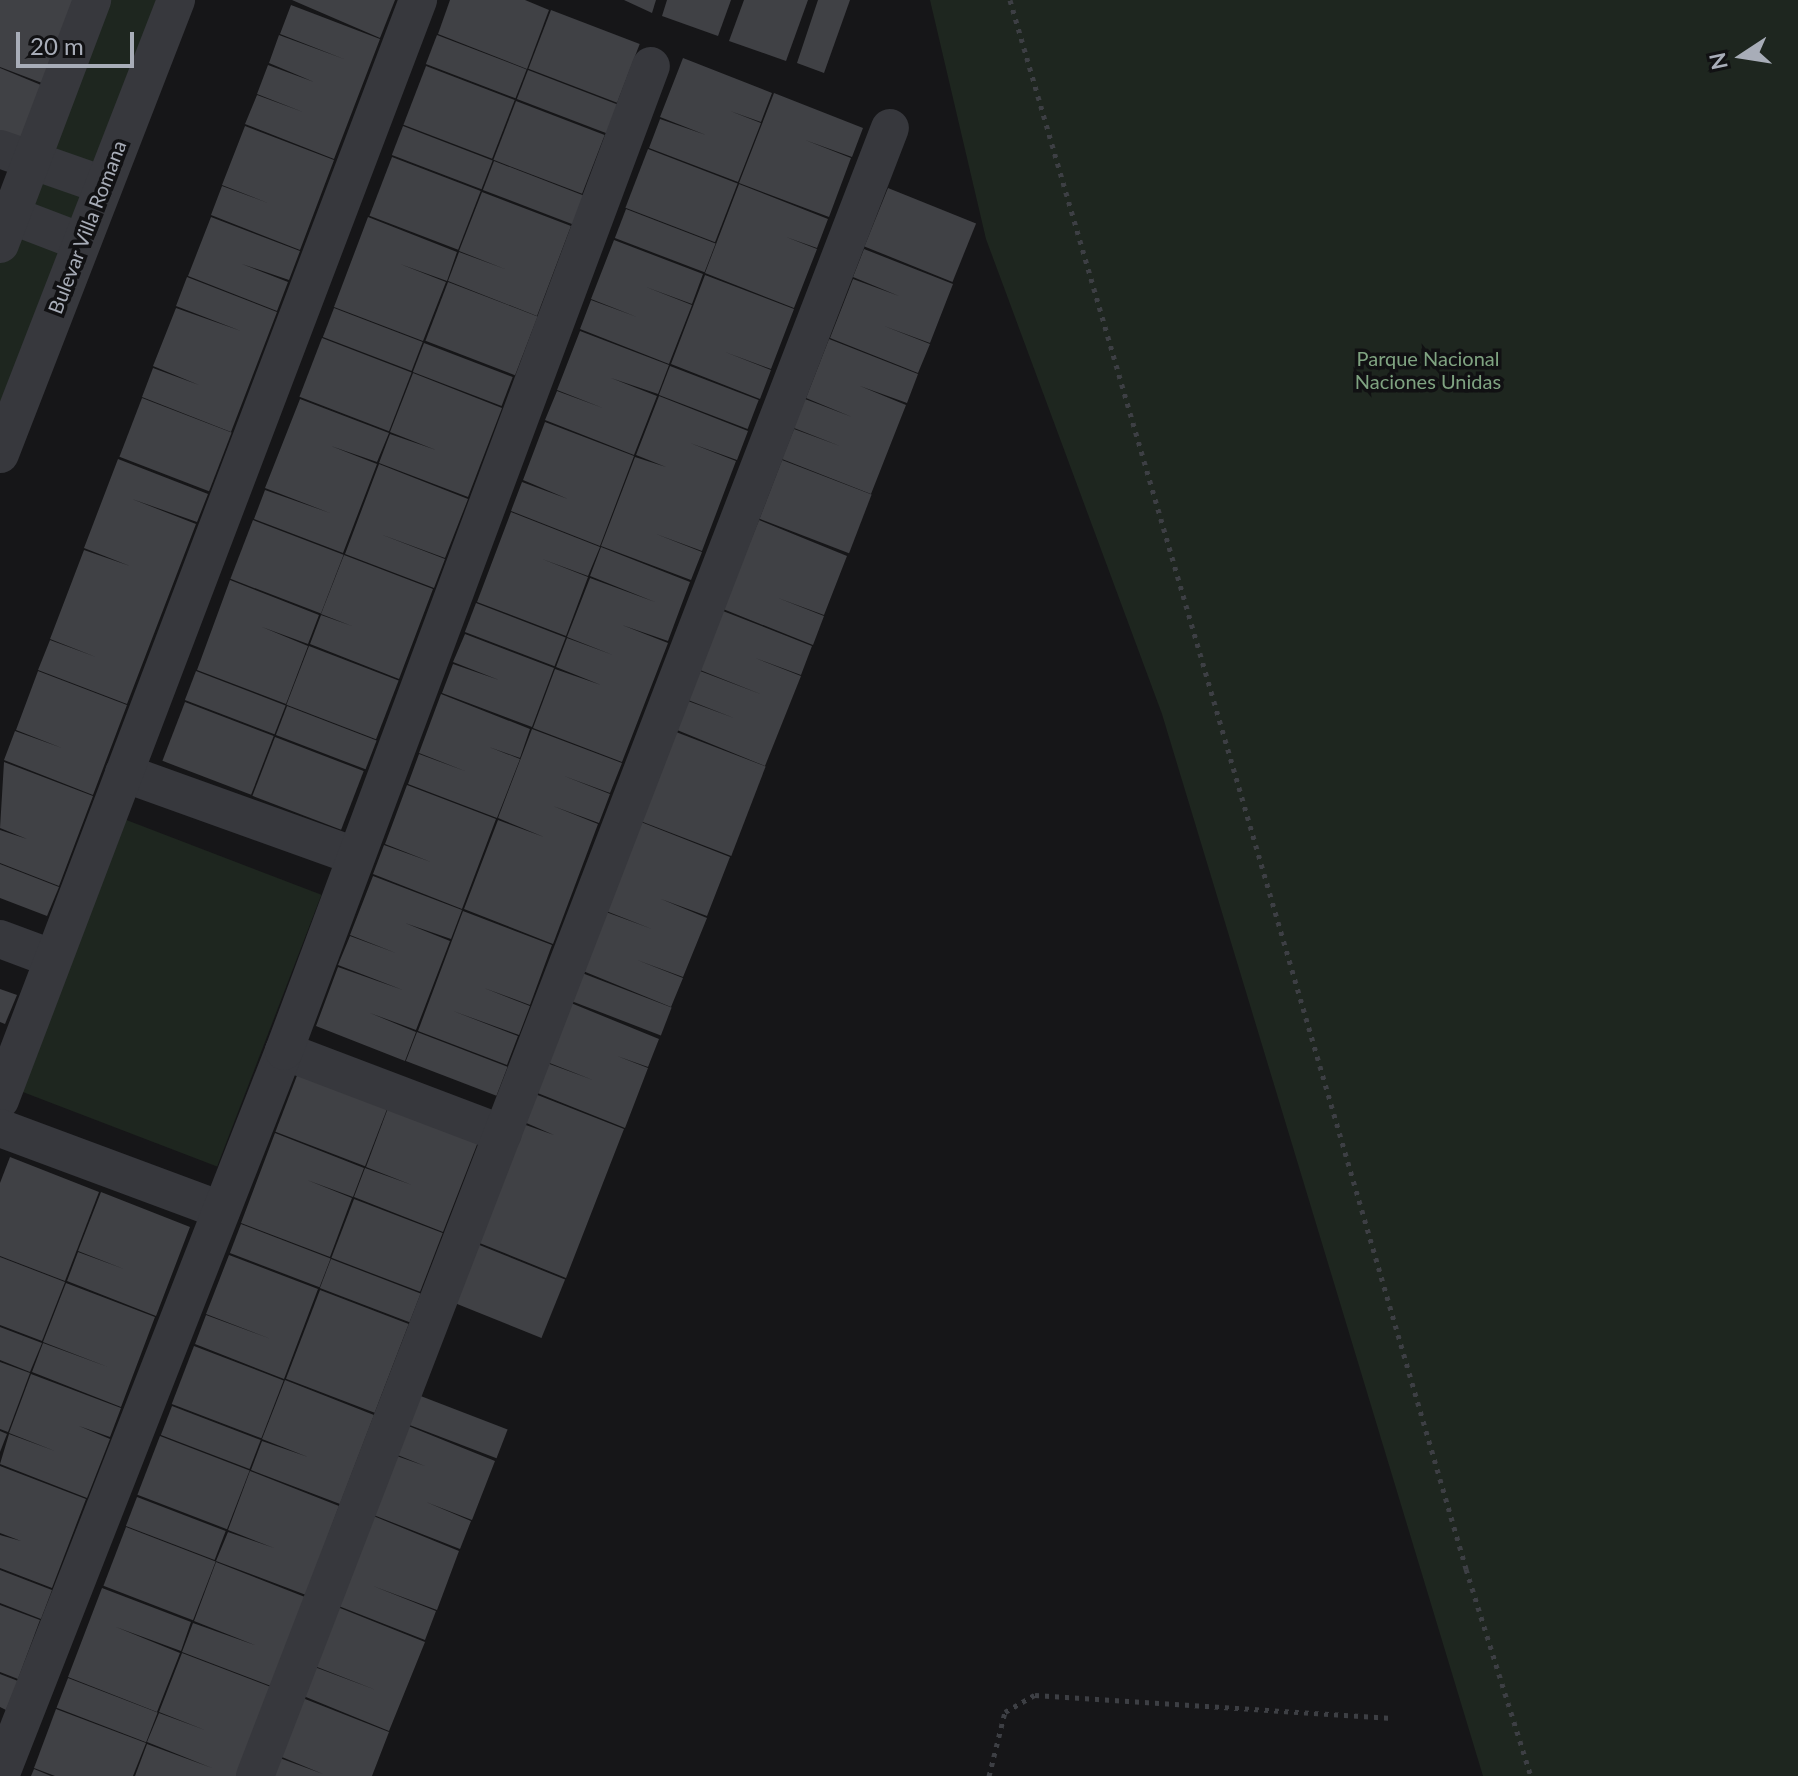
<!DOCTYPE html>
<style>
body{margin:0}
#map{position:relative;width:1798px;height:1776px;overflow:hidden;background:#161618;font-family:Lato,sans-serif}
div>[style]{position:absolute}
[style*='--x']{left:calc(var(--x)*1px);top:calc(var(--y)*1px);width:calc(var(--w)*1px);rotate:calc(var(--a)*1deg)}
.green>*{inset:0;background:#1e261f;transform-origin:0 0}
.building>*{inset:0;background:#404145;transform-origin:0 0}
.path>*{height:5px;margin-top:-2.5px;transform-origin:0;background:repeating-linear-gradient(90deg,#3d3f44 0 4px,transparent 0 10px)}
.street>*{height:38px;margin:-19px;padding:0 19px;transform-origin:19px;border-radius:19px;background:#37383d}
span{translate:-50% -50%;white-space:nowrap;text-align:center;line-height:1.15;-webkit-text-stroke:7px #111113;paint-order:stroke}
.street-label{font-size:20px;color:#a8adb8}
.park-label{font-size:20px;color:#7fa381}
.north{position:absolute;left:1702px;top:16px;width:80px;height:80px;-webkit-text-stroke:6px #111113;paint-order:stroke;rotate:258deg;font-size:22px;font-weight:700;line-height:32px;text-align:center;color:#a8adb8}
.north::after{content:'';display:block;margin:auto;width:28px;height:36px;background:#a8adb8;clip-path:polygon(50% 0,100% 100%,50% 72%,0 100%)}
.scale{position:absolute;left:16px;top:32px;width:118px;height:36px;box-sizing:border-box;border:4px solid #a8adb8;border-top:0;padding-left:10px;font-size:24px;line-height:28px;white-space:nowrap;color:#a8adb8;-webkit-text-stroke:6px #111113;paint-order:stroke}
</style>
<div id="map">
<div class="green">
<div style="clip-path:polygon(93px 0,176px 0,0 454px,0 244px)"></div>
<div style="clip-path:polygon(930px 0,1798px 0,1798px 1776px,1483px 1776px,1162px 714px,986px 239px)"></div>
<div style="left:116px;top:816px;width:220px;height:291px;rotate:21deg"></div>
</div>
<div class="building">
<div style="clip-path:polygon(0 0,74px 0,42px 83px,0 67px)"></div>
<div style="clip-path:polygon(292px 0,395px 0,380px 38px)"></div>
<div style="clip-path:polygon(450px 0,525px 0,549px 10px,527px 69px,438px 34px)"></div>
<div style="clip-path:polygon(624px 0,656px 0,652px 13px)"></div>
<div style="clip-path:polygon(667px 0,731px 0,718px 36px,662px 16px)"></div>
<div style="clip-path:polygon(744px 0,808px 0,786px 61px,729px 41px)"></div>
<div style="clip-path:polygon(818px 0,850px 0,824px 73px,797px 63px)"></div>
<div style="clip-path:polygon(291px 5px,380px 39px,334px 159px,245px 124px,257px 95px,303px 112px,257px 94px,268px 65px,314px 82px,269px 63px,279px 35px,344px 59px,280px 34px)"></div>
<div style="left:551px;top:10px;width:95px;height:63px;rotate:21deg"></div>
<div style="left:437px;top:35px;width:96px;height:31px;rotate:21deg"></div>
<div style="clip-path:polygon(683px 58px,772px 93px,761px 122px,730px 111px,761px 123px,738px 182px,649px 148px,660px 119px,706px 135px,660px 117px)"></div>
<div style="left:426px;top:66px;width:95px;height:63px;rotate:21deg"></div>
<div style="clip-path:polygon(0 68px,41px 85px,19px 144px,0 136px)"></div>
<div style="left:528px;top:70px;width:96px;height:31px;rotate:21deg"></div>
<div style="clip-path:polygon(774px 93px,863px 128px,852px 157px,805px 140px,851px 158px,829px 217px,739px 183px)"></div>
<div style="left:516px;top:101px;width:95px;height:63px;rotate:21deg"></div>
<div style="clip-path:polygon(245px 126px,334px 160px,300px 250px,211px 215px,222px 186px,268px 203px,222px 185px)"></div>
<div style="left:403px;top:126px;width:96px;height:31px;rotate:21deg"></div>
<div style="left:648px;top:149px;width:96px;height:63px;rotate:21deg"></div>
<div style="left:392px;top:157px;width:95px;height:63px;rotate:21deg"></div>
<div style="left:494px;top:161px;width:96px;height:31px;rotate:21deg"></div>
<div style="clip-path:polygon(739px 184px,828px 219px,817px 248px,786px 237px,817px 249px,794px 308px,705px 273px)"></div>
<div style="left:888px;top:188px;width:95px;height:63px;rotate:22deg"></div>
<div style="clip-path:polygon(482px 192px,571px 226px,537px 316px,448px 281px,459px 252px,505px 269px,459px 251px)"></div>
<div style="left:626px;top:209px;width:96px;height:31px;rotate:21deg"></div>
<div style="clip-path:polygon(211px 217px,300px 251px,289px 280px,242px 264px,288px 282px,277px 311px,188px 276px)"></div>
<div style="clip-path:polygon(368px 217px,457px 252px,447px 281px,400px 264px,446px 282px,423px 341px,334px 307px)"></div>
<div style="clip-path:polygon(614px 240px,703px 274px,692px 304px,646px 287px,692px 305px,669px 364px,580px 329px,591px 300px,637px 317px,591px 299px)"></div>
<div style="clip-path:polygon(864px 249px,953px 284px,930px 343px,884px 326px,930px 344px,918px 373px,830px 338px,853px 279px,899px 296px,853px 277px)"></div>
<div style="clip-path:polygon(705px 275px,794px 309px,771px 369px,725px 352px,771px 370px,760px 399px,671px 364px)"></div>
<div style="clip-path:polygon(187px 277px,277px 312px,231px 432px,142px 397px,153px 368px,199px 385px,153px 366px,176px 308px,241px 331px,176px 306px)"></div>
<div style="left:448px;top:282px;width:96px;height:63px;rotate:21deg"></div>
<div style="left:334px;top:308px;width:95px;height:31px;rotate:21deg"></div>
<div style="clip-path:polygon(580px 331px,669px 365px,658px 394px,611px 378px,657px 396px,634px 455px,545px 420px,557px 391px,603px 408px,557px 390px)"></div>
<div style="left:322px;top:338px;width:96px;height:63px;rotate:21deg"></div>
<div style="clip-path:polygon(829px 339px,918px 374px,907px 403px,860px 386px,906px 405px,871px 494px,782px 459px,794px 429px,840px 446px,794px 428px,805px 399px,852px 417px,806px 398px)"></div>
<div style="left:424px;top:343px;width:95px;height:31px;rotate:21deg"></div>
<div style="left:670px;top:366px;width:95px;height:31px;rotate:21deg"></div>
<div style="clip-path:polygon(413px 373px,502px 408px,468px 497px,379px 463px,390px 434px,436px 450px,390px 432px)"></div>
<div style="clip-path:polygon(659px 396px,748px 431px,737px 460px,690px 443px,736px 461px,702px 551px,656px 534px,702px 552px,691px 580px,601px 546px,635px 457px,666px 467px,636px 455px)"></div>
<div style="left:142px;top:398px;width:96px;height:63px;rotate:21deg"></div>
<div style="clip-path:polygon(300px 399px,389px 433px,377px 462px,331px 446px,377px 464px,343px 553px,254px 519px,265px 490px,330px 513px,265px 488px)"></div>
<div style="clip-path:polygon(545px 422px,634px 456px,600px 546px,511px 511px,522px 482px,568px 499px,523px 480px)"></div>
<div style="clip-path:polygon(118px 459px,208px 494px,197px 522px,132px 499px,196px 524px,127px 704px,38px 670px,50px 640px,96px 657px,50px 639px,84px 550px,130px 566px,84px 548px)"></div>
<div style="left:782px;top:460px;width:96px;height:63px;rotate:21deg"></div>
<div style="clip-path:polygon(379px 464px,468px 499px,445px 558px,380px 534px,445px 559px,434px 588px,345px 554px)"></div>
<div style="clip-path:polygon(511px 512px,600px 547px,588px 576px,542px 559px,588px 577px,566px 636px,477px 602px)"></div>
<div style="left:253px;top:520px;width:97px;height:63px;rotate:21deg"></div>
<div style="clip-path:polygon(759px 520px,847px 556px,824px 615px,778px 598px,824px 616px,813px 645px,723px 609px)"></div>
<div style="clip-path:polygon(601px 547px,690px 582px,668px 641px,622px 625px,668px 643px,622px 762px,533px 728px,555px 669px,601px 685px,556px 667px,567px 638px,613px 655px,567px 637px,590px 578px,655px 602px,590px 576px)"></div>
<div style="clip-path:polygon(344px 555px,433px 589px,399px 679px,310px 644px,321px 615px,352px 626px,321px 614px)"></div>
<div style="clip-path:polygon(230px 580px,319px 615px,308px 644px,262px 627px,308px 646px,286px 704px,197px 670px)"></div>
<div style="left:476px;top:603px;width:96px;height:31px;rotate:21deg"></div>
<div style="clip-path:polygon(723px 611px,812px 646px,801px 675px,755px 658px,801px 676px,765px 766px,677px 730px,688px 701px,734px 718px,688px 700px,700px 671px,763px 695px,700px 670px)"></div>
<div style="clip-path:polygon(465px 634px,554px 668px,532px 727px,442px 693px,453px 664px,499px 680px,453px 662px)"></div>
<div style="left:309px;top:646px;width:96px;height:63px;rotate:21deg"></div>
<div style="clip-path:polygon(38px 671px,127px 705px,93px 795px,4px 760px,15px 731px,62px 748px,16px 730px)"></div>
<div style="left:196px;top:671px;width:96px;height:31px;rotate:21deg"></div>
<div style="clip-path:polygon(441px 694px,530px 729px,520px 758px,489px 747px,520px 759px,497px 818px,408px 784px,419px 754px,465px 771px,419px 753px)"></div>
<div style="left:185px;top:702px;width:95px;height:63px;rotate:21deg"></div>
<div style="left:287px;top:706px;width:96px;height:31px;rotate:21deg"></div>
<div style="clip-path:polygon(532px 729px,622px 763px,610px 793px,564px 776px,610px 794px,599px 823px,553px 806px,598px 824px,553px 944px,464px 909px,498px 820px,544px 837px,498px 818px)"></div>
<div style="left:676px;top:732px;width:96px;height:96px;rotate:21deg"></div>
<div style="left:275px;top:737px;width:95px;height:63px;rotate:21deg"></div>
<div style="clip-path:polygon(4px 762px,93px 796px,59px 886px,0 863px,0 830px,27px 839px,0 828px)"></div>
<div style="clip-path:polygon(407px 785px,496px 819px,462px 909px,373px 874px,384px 845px,431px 862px,385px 844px)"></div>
<div style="clip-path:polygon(641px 822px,730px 857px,707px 916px,661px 899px,707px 918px,683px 977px,637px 960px,683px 978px,671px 1007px,583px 971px,606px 912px,652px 929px,606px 911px)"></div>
<div style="clip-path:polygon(0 864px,59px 887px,47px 916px,0 898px)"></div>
<div style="clip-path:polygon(373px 876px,462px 910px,451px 939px,405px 923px,450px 941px,416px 1030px,370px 1013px,416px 1032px,405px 1061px,316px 1026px,338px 967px,403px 990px,338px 965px,350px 936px,396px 953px,350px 935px)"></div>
<div style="clip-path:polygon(463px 911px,552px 945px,530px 1005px,484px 988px,530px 1006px,519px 1035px,453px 1011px,518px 1036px,507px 1065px,418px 1031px)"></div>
<div style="left:582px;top:973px;width:96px;height:30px;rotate:21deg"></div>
<div style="clip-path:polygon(0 989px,17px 995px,5px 1024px,0 1022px)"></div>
<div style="clip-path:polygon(571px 1003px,659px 1039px,648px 1067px,617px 1056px,648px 1068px,625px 1128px,535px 1092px,547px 1063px,593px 1080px,547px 1062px)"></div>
<div style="left:417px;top:1032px;width:97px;height:31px;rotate:21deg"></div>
<div style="left:298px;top:1073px;width:96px;height:63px;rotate:21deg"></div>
<div style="clip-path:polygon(535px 1094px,624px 1129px,566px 1278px,477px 1242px,523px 1124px,554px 1135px,524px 1122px)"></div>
<div style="clip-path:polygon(388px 1108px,478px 1142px,443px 1232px,354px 1197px,365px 1168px,412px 1185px,366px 1167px)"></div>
<div style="clip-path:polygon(275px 1133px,364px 1168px,353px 1197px,307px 1180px,352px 1198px,330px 1257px,241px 1223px)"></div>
<div style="clip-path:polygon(10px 1157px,99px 1192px,65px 1281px,0 1256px,0 1183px)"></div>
<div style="clip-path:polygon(101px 1192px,190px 1227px,156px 1316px,67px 1281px,78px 1252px,124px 1269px,78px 1251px)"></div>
<div style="left:354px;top:1199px;width:95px;height:63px;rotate:21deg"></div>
<div style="left:241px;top:1224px;width:96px;height:31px;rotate:21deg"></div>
<div style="left:477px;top:1244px;width:95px;height:63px;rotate:22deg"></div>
<div style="clip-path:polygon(229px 1255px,318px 1289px,284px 1379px,195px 1344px,206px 1315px,271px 1339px,206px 1314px)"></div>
<div style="clip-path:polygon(0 1257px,65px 1282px,42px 1341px,0 1325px)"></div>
<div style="left:331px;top:1259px;width:96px;height:31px;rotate:21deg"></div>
<div style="clip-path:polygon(66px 1283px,155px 1317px,121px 1407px,32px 1372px,43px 1343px,108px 1367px,43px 1342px)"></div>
<div style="left:320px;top:1290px;width:95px;height:95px;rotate:21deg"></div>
<div style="clip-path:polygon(0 1327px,42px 1343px,30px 1372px,0 1360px)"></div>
<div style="left:194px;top:1346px;width:96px;height:62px;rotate:21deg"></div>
<div style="clip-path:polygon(0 1362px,30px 1373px,8px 1432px,0 1429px)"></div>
<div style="clip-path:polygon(31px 1374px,121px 1408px,110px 1437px,79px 1426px,110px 1439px,87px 1498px,0 1464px,9px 1434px,55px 1451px,9px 1433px)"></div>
<div style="clip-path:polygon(285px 1380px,374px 1415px,340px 1504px,251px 1470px,262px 1441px,308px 1457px,262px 1439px)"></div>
<div style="left:418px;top:1395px;width:96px;height:31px;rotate:21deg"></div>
<div style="left:172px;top:1406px;width:95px;height:31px;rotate:21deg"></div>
<div style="clip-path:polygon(406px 1425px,495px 1461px,472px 1520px,426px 1502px,471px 1521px,460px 1549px,371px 1514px,394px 1455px,425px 1466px,395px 1454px)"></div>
<div style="clip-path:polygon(0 1431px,7px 1434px,0 1452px)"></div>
<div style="left:160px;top:1436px;width:96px;height:63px;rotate:21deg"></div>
<div style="clip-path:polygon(0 1466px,86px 1499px,52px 1588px,0 1568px,0 1535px,21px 1541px,0 1533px)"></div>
<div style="clip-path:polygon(250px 1471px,339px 1506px,306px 1595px,216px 1561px,228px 1532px,274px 1548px,228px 1530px)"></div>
<div style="left:137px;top:1497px;width:95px;height:31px;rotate:21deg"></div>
<div style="clip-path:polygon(371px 1515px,459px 1551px,437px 1610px,373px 1586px,436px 1611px,425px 1640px,336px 1605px)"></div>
<div style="left:126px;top:1527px;width:96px;height:63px;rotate:21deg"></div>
<div style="clip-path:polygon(216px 1562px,305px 1597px,271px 1686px,182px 1652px,193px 1623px,260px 1647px,194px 1621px)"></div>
<div style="clip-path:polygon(0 1570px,52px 1590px,41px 1619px,0 1603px)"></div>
<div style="clip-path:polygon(102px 1588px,191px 1622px,181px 1651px,116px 1627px,180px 1653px,157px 1712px,68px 1677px)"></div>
<div style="clip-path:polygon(0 1605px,40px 1620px,18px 1679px,0 1672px)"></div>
<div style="clip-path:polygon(335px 1606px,425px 1642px,389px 1731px,301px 1695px,312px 1666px,376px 1690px,312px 1665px)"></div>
<div style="clip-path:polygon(182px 1653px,271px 1687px,237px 1776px,135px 1776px,147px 1744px,212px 1768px,147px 1742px,159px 1713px,205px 1730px,159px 1712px)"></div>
<div style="clip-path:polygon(0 1674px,18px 1681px,6px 1710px,0 1707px)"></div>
<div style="left:68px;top:1678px;width:96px;height:32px;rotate:21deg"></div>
<div style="clip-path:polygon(300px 1697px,389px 1732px,372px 1776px,269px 1776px,277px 1757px,323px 1774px,277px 1755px)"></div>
<div style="clip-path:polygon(56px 1709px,146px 1743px,133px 1776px,55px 1776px,34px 1768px)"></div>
<div style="clip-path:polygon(34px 1769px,51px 1776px,31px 1776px)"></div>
</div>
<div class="path">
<div style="--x:1010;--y:0;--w:1634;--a:73.79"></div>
<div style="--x:1466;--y:1569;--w:217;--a:72.6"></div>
<div style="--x:989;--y:1776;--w:66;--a:-76"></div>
<div style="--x:1005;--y:1712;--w:34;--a:-30"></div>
<div style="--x:1035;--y:1695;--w:354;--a:3.7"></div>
</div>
<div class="street">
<div style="--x:0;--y:149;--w:109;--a:19.3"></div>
<div style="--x:0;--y:211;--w:87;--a:20.9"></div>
<div style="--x:0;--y:244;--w:261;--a:-69.3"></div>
<div style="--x:0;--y:454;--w:487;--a:-68.8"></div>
<div style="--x:124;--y:773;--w:245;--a:19.8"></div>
<div style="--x:0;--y:939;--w:54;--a:20.4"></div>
<div style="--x:284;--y:1051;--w:234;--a:20.8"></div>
<div style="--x:0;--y:1100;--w:1177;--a:-69.19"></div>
<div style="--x:0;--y:1128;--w:236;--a:20.4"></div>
<div style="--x:0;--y:1776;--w:779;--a:-68.61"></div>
<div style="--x:284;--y:1051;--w:1051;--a:-69.57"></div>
<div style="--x:255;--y:1776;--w:1766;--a:-68.93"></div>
</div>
<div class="street-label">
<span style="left:87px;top:227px;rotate:-69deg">Bulevar Villa Romana</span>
</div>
<div class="park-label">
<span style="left:1428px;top:370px">Parque Nacional<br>Naciones Unidas</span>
</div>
<div class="north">N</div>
<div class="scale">20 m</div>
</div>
